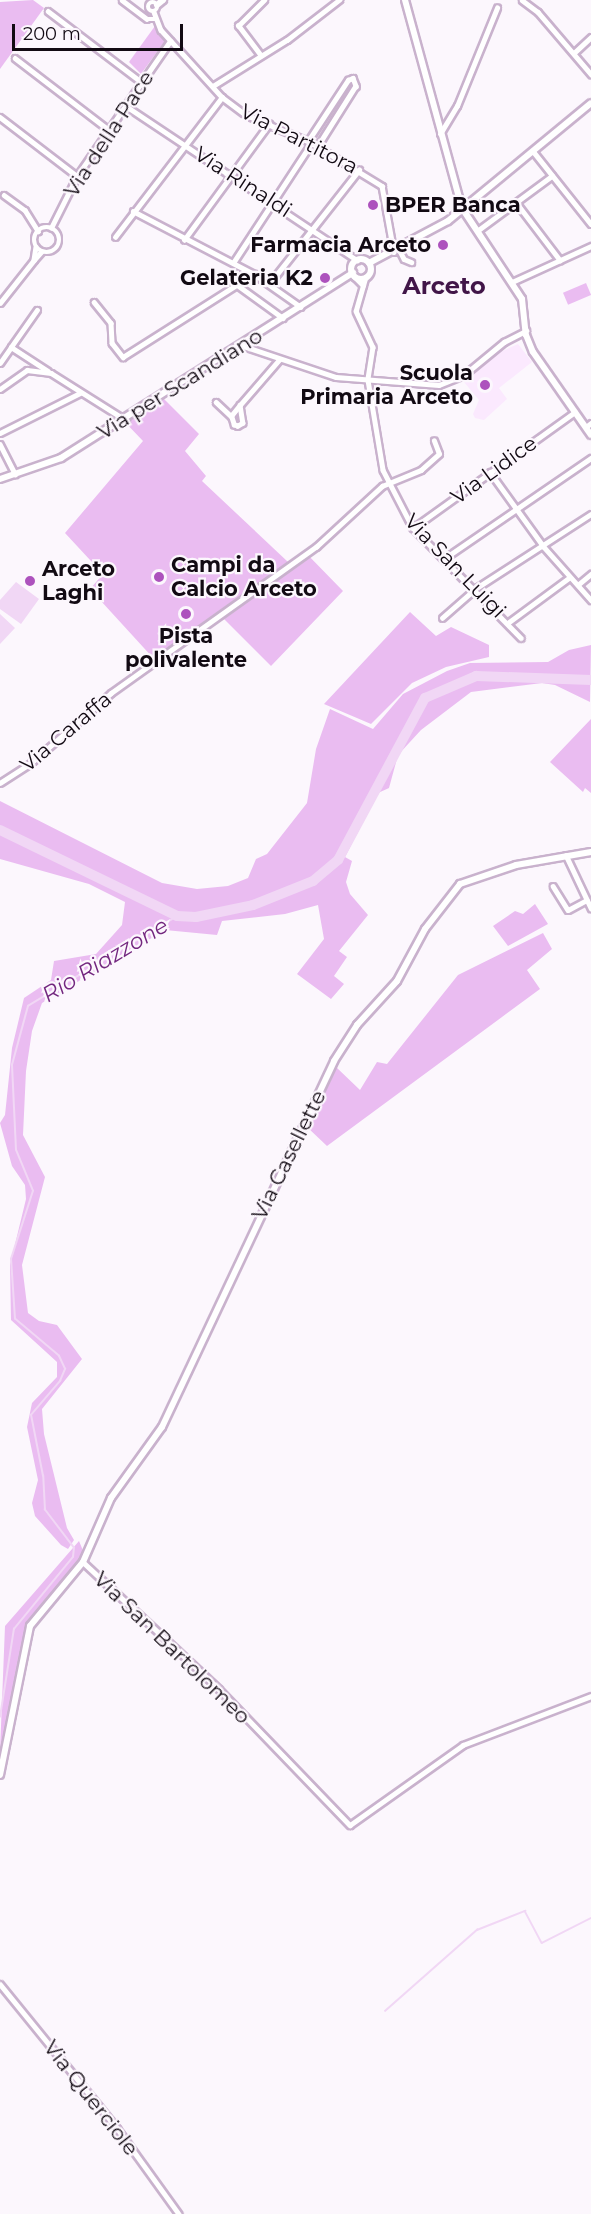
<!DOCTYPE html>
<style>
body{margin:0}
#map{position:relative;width:591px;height:2214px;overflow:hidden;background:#fcf7fd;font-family:Montserrat,sans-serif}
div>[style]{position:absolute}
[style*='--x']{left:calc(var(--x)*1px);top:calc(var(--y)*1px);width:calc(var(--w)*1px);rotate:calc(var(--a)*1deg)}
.built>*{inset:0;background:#fbe9fe}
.green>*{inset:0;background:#eabcf1;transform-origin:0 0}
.water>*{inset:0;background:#f1d7f5}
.stream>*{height:1.5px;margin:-0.75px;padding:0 0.75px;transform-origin:0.75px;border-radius:0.75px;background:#f1d7f5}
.river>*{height:10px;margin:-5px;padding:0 5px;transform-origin:5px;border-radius:5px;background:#f1d7f5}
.roads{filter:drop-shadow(2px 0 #c9b2cd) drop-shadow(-2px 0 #c9b2cd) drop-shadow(0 2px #c9b2cd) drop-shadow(0 -2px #c9b2cd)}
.minor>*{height:4.5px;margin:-2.25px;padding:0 2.25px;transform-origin:2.25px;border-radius:2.25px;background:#fff}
.minor>.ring{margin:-2.25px;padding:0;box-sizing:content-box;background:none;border:4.5px solid #fff;border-radius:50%}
.tertiary>*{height:6px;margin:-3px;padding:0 3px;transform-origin:3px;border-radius:3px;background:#fff}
.tertiary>.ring{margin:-3px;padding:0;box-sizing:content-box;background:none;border:6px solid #fff;border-radius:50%}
.dots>*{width:16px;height:16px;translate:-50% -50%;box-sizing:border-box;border:3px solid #fcf7fd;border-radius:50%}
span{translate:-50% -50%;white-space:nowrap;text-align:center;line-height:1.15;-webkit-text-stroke:4.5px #fcf7fd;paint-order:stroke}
.street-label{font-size:21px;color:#120a13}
.poi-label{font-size:21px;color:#120a13;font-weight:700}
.left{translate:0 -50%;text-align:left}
.right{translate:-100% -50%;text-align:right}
.water-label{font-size:22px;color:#73277f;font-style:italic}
.quarter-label{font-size:24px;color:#411548;font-weight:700}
.scale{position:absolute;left:12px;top:24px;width:171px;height:27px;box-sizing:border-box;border:3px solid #120a13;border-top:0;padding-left:8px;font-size:18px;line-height:21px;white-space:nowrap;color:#120a13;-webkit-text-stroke:4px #fcf7fd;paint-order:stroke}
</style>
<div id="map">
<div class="built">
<div style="clip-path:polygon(518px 344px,532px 362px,499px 388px,507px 399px,484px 420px,475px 418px,473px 414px,479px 400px,464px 382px,496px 354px)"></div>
</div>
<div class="green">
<div style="clip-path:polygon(33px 0,44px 8px,0 69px,0 2px)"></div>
<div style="clip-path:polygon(155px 26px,165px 41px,141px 74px,129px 62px)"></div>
<div style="left:586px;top:283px;width:13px;height:25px;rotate:67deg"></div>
<div style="clip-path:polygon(159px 394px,199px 434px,185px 451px,206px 476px,202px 481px,288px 562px,304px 551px,343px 591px,271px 666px,221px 616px,154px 659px,90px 589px,103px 574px,65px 533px,143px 441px,121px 418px)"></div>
<div style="clip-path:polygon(410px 612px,436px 636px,451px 627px,489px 645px,489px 657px,446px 667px,412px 683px,371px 724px,324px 704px)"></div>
<div style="clip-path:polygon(591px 645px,590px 702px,555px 685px,542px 683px,471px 692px,421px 730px,398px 755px,389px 788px,378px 793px,345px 857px,352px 861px,346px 882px,350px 894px,368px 915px,339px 951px,347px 957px,334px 976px,344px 984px,331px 999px,297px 974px,324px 939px,318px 905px,285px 914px,222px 921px,217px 935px,165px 930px,42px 1003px,32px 1031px,26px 1071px,23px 1135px,45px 1177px,22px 1265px,28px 1313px,39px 1321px,57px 1325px,82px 1359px,42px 1409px,44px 1434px,67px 1528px,74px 1540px,68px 1549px,61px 1545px,35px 1516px,32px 1503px,38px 1480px,27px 1427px,32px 1403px,57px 1377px,57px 1362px,11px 1320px,10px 1265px,26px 1199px,25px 1185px,12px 1166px,0 1123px,5px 1115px,12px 1048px,24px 998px,51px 980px,54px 961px,96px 954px,122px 925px,125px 902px,89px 884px,0 859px,0 801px,162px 883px,197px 889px,228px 886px,248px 878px,256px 859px,267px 854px,307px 803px,316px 749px,330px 709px,373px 729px,403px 694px,447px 671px,470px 663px,548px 662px,569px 650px)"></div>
<div style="clip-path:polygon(591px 719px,591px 793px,585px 788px,583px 792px,550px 762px)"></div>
<div style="clip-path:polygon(535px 904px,548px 924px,508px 946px,493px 926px,515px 911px,523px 914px)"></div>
<div style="clip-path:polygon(543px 933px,552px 949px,527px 970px,540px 989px,327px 1146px,307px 1127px,336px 1067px,360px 1090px,377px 1062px,387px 1064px,458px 975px)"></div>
<div style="clip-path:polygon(79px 1541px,84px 1553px,25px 1629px,0 1751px,5px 1626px)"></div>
</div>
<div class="water">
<div style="clip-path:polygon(16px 582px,39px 599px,21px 624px,0 609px,0 600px)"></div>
<div style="clip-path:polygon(0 614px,15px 628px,0 644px)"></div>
</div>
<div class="stream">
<div style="--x:0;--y:1717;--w:89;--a:-81"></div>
<div style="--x:14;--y:1629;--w:93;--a:-50.7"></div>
<div style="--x:73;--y:1557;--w:9;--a:-84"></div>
<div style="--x:74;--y:1548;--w:48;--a:-127.3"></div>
<div style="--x:45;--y:1510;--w:34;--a:-93"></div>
<div style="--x:43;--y:1476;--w:62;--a:-101.1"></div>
<div style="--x:31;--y:1415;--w:45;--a:-49.5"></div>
<div style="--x:60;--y:1381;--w:13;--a:-67"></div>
<div style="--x:65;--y:1369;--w:14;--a:-115"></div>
<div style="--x:59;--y:1356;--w:57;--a:-139.9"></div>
<div style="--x:15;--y:1319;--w:60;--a:-93.8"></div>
<div style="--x:11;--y:1259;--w:71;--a:-72.1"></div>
<div style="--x:33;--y:1191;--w:44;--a:-112.5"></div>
<div style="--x:16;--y:1150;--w:85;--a:-92.7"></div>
<div style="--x:12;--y:1065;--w:61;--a:-74.8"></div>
<div style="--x:28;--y:1006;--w:174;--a:-31.1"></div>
<div style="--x:385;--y:2011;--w:123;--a:-41.4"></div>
<div style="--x:477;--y:1930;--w:52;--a:-21.6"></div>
<div style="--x:525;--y:1911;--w:36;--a:62"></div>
<div style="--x:542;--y:1943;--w:55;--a:-27"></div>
</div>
<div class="river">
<div style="--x:0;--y:830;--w:197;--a:25.9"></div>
<div style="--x:177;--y:916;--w:19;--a:3"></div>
<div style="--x:196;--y:917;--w:58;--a:-11.9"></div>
<div style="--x:253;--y:905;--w:65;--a:-21.8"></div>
<div style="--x:313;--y:881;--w:33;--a:-40"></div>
<div style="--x:338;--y:860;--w:184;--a:-61.8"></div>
<div style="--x:425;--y:698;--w:56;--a:-23.3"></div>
<div style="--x:476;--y:676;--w:115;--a:2"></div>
</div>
<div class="roads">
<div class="minor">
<div style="--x:122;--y:0;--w:31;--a:37"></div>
<div style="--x:147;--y:19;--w:9;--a:0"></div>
<div style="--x:522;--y:0;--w:20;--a:37"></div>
<div style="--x:538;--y:12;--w:82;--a:49.5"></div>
<div class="ring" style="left:148px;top:2px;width:5.5px;height:5.5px"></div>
<div style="--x:48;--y:11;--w:119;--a:37.2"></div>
<div style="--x:154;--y:12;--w:19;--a:69"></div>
<div style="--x:161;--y:30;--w:91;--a:47.7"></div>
<div style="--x:222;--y:97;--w:30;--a:37"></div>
<div style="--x:246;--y:115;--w:67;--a:22.8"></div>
<div style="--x:308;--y:141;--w:87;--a:31.3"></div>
<div style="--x:382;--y:186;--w:67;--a:79.7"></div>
<div style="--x:574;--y:53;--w:23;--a:-43"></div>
<div style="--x:261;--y:56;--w:38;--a:-127"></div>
<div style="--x:238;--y:26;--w:37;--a:-45"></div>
<div style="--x:15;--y:58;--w:118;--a:37.5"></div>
<div style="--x:213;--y:86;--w:87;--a:-31.9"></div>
<div style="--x:287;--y:40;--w:66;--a:-37.6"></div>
<div style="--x:126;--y:106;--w:278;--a:33.7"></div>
<div style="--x:0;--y:117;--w:97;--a:37.5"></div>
<div style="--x:440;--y:134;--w:33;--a:-59"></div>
<div style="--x:457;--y:106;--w:106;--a:-67.8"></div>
<div style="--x:308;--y:141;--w:73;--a:-56.7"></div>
<div style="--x:348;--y:80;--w:5;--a:-22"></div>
<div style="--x:353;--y:78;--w:9;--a:69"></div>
<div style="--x:356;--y:86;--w:73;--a:122.2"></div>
<div style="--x:533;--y:151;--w:93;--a:51.5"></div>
<div style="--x:4;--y:195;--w:26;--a:36"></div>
<div style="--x:25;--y:210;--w:25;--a:58"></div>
<div style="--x:516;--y:202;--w:73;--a:52.8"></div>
<div style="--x:133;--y:211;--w:136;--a:27.5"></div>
<div style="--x:254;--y:274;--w:57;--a:35.1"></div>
<div class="ring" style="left:34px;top:227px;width:21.5px;height:21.5px"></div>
<div style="--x:51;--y:228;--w:58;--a:-63.4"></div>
<div style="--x:77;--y:176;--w:164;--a:-55.4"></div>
<div style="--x:477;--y:231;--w:93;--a:-36.3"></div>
<div style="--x:115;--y:237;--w:176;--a:-52.6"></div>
<div style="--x:184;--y:240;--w:144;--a:-53.8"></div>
<div style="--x:36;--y:247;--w:13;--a:99"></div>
<div style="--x:34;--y:260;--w:11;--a:-49"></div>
<div style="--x:399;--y:249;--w:11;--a:63"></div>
<div style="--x:404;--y:259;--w:8;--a:23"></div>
<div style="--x:233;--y:263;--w:142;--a:-56.8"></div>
<div style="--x:354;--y:276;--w:13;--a:45"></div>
<div style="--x:366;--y:277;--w:35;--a:106"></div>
<div style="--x:356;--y:311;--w:40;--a:65"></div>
<div style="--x:373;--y:347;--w:33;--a:99"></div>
<div style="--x:368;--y:380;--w:91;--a:80.5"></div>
<div style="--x:383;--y:470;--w:65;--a:62.7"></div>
<div style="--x:413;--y:528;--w:154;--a:45.5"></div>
<div style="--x:512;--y:282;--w:87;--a:-24.5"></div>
<div style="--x:270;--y:283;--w:144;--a:-51.8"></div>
<div style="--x:236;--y:284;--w:58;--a:35.9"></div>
<div style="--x:94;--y:302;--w:27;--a:51"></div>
<div style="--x:111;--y:323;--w:20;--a:87"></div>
<div style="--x:112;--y:343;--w:18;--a:52"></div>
<div style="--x:123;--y:357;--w:155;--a:-32.4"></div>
<div style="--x:0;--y:303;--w:55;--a:-51.7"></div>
<div style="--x:240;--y:345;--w:101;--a:18.4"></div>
<div style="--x:336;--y:377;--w:103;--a:4.4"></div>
<div style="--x:439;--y:385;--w:27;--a:-22"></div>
<div style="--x:464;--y:375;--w:52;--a:-39.5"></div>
<div style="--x:504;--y:342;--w:25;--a:-27"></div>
<div style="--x:11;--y:347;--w:45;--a:-54.9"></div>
<div style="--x:0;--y:363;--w:19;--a:-55"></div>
<div style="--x:11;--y:347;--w:44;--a:33"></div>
<div style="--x:0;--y:389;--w:33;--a:-35"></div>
<div style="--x:27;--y:370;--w:24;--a:7"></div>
<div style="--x:51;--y:373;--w:89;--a:32.1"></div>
<div style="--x:216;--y:402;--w:21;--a:43"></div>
<div style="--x:240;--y:405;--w:18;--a:81"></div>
<div style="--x:243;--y:423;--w:6;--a:149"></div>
<div style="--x:238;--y:426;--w:4;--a:-166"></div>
<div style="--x:234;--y:425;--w:9;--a:-108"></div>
<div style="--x:231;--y:416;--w:14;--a:-51"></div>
<div style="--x:240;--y:405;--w:60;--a:-49.1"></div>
<div style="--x:586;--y:427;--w:6;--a:-39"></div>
<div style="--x:0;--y:433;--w:89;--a:-26.6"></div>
<div style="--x:0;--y:444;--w:34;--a:63"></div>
<div style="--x:490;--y:472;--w:92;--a:54.2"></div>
<div style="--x:544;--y:547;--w:71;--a:48.4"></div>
<div style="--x:413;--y:528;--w:199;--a:-35.6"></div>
<div style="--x:445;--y:558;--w:177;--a:-34.4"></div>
<div style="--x:579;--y:584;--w:16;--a:-40"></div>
<div style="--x:442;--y:618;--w:44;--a:-41.3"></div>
<div style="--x:475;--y:589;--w:138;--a:-32.9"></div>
<div style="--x:509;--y:622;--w:74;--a:-36.3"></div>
<div style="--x:0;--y:783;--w:37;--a:-33"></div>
<div style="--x:31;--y:763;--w:106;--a:-41.2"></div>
<div style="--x:111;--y:693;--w:252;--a:-35.5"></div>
<div style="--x:316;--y:547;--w:90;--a:-42.7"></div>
<div style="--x:382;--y:486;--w:42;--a:-22.3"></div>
<div style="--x:421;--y:470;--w:24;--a:-42"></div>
<div style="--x:439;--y:454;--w:14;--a:-111"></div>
<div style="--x:566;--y:855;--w:59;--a:64.7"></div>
<div style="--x:553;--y:886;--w:28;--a:58"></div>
<div style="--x:568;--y:910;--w:21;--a:-28"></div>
<div style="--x:83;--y:1562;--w:186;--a:43"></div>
<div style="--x:219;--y:1689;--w:189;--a:46.1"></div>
<div style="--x:350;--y:1825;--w:138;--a:-35.3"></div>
<div style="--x:463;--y:1745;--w:137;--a:-20.9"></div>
<div style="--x:0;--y:1984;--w:186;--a:50.9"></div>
<div style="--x:117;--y:2128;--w:106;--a:54.2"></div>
</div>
<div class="tertiary">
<div style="--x:405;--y:0;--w:216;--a:74.7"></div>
<div style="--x:462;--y:208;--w:109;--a:56.6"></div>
<div style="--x:522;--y:299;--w:36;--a:84"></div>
<div style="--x:526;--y:335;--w:18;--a:68"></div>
<div style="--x:533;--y:352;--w:101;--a:55.1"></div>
<div style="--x:157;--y:5;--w:8;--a:-40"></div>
<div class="ring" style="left:351px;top:259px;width:14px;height:14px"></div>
<div style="--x:369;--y:263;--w:89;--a:-28"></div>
<div style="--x:448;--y:221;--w:185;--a:-39.5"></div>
<div style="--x:0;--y:479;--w:65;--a:-19"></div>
<div style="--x:61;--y:458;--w:346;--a:-32.4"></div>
<div style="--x:0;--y:1775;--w:152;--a:-78.6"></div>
<div style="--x:30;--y:1626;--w:83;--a:-50.4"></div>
<div style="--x:83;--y:1562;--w:70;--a:-66.4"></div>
<div style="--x:111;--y:1498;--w:87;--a:-54.3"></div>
<div style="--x:162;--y:1427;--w:404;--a:-64.8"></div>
<div style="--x:334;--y:1061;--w:43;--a:-57.4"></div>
<div style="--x:357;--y:1025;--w:59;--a:-47.7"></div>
<div style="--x:397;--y:981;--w:59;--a:-61.7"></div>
<div style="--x:425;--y:929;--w:57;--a:-52.1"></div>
<div style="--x:460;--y:884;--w:59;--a:-18.7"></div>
<div style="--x:516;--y:865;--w:76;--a:-9.8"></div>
</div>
</div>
<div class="dots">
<div style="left:373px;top:205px;background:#ad52bd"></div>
<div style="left:443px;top:245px;background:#ad52bd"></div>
<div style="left:325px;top:278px;background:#ad52bd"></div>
<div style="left:485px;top:385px;background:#ad52bd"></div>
<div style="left:159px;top:577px;background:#ad52bd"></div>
<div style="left:30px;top:581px;background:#ad52bd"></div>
<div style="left:186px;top:614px;background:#ad52bd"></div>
</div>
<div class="street-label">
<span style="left:109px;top:134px;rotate:-57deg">Via della Pace</span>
<span style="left:299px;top:139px;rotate:27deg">Via Partitora</span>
<span style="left:243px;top:182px;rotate:33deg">Via Rinaldi</span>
<span style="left:180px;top:384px;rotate:-32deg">Via per Scandiano</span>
<span style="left:494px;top:470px;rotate:-36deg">Via Lidice</span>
<span style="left:455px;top:566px;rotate:46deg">Via San Luigi</span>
<span style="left:66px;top:732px;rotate:-40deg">Via Caraffa</span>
<span style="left:289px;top:1155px;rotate:-64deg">Via Casellette</span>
<span style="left:172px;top:1648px;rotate:44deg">Via San Bartolomeo</span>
<span style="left:91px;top:2098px;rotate:52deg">Via Querciole</span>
</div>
<div class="poi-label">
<span class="left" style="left:385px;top:205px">BPER Banca</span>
<span class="right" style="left:431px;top:245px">Farmacia Arceto</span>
<span class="right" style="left:313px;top:278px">Gelateria K2</span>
<span class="right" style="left:473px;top:385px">Scuola<br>Primaria Arceto</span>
<span class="left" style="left:171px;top:577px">Campi da<br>Calcio Arceto</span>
<span class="left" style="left:42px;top:581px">Arceto<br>Laghi</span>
<span style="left:186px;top:648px">Pista<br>polivalente</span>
</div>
<div class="water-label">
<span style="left:105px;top:960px;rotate:-31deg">Rio Riazzone</span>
</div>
<div class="quarter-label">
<span style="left:444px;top:286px">Arceto</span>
</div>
<div class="scale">200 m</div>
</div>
